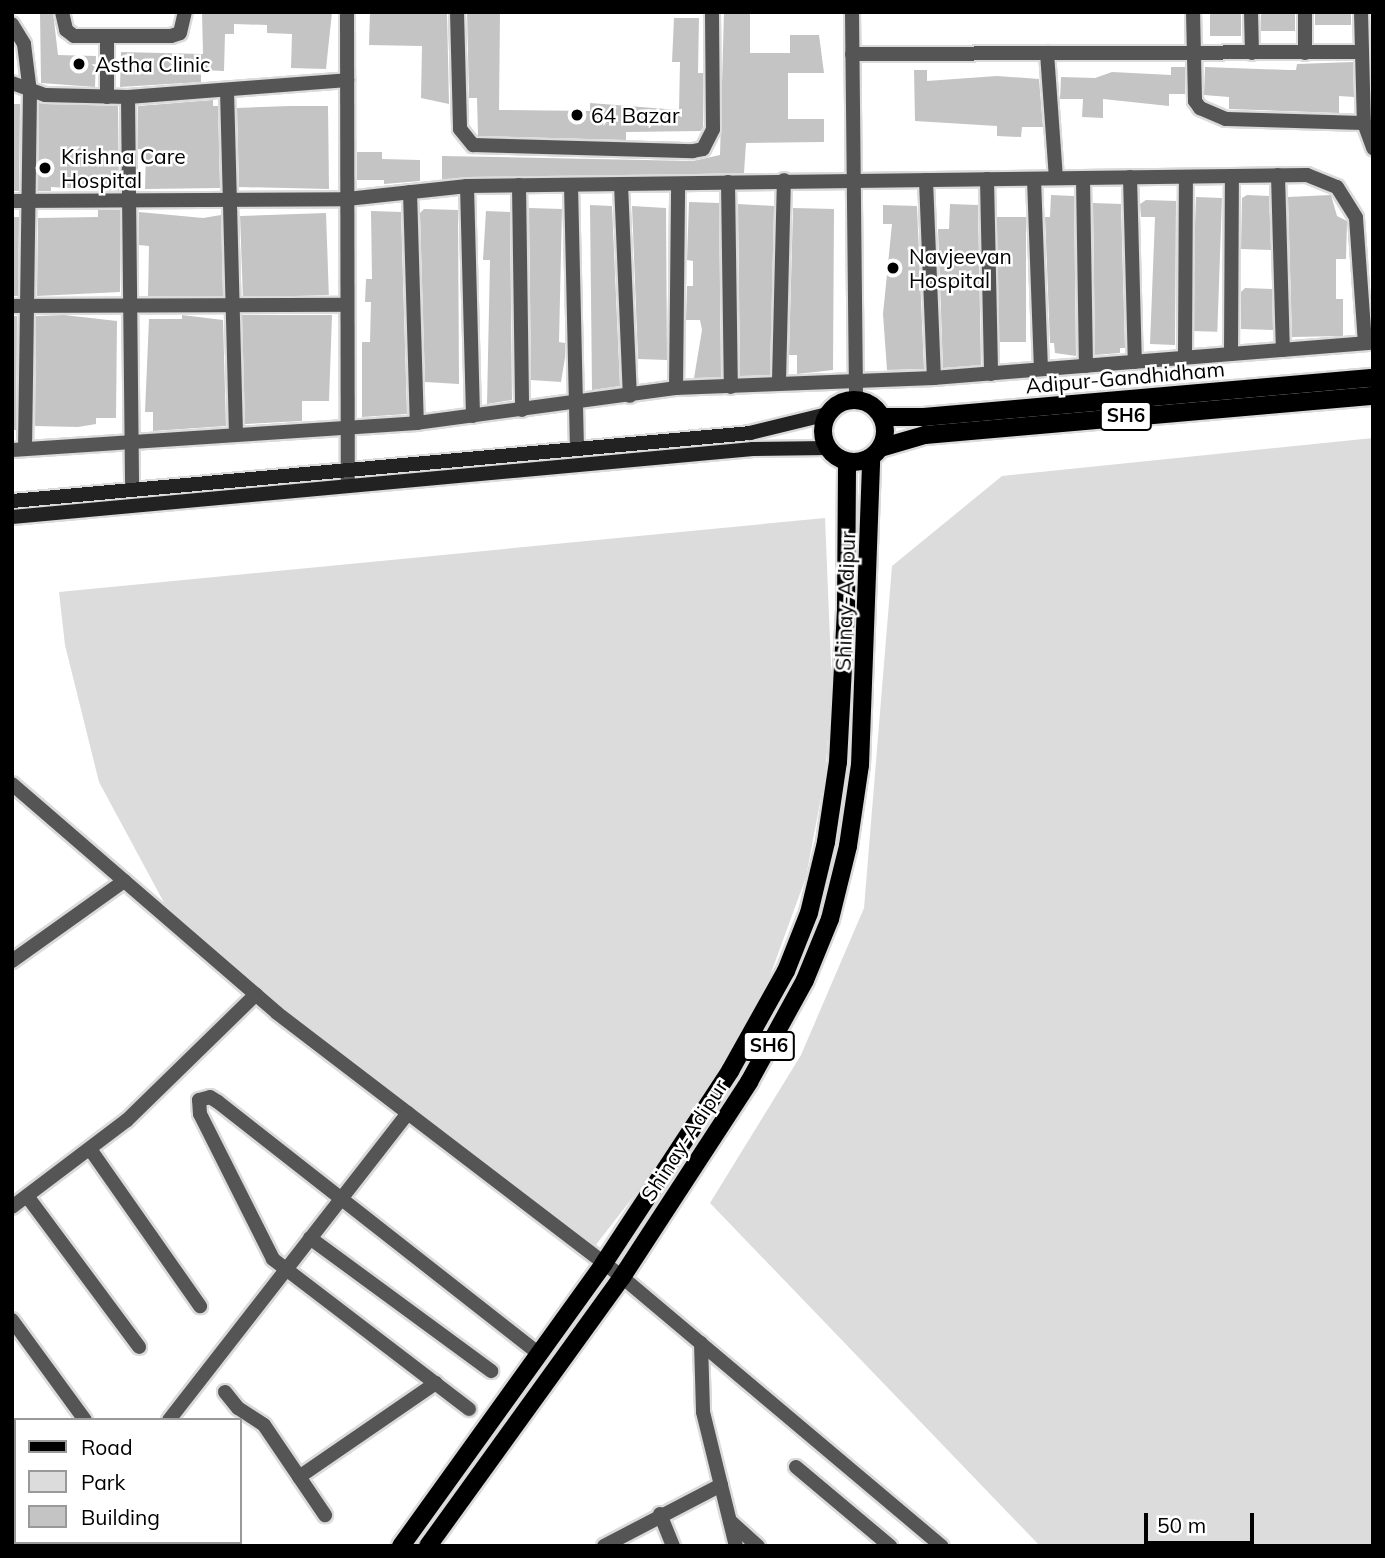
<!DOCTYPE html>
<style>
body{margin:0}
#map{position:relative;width:1385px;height:1558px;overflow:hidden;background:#fff;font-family:Mulish,sans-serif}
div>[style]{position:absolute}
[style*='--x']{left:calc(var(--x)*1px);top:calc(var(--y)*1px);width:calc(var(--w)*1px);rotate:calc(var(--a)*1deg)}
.green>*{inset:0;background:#dcdcdc}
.building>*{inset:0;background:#c4c4c4;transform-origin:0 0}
.roads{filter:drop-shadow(2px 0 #dbdbdb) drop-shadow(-2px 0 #dbdbdb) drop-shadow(0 2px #dbdbdb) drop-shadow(0 -2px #dbdbdb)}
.minor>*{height:14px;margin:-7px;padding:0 7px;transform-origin:7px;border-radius:7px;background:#555}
.tertiary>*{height:14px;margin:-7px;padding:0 7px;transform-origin:7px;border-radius:7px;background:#555}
.secondary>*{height:14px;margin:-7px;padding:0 7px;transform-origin:7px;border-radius:7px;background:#222}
.primary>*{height:18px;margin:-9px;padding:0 9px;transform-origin:9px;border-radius:9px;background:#000}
.primary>.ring{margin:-9px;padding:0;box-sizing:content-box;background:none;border:18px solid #000;border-radius:50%}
.dots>*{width:19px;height:19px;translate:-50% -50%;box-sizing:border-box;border:4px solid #fff;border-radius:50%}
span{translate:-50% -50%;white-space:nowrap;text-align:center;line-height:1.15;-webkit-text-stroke:5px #fff;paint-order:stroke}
.shield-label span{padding:2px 5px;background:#fff;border:2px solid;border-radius:5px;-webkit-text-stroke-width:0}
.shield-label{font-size:19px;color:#000;font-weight:700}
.poi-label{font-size:21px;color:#000}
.left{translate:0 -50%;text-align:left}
.street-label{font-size:21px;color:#000}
.frame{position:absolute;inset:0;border:14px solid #000;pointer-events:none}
.legend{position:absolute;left:14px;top:1418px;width:228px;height:126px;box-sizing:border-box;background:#fff;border:2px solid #999;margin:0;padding:9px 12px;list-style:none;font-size:21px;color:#000}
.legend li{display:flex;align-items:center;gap:14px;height:35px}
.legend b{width:35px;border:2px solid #999}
.scale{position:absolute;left:1144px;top:1513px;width:110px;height:32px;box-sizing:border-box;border:4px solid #000;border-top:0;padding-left:9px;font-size:21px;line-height:24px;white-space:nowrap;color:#000;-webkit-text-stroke:5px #fff;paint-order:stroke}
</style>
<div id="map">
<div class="green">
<div style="clip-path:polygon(1373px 438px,1373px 1546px,1040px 1546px,710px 1203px,801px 1055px,864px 908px,892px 566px,1002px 476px)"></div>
<div style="clip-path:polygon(825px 518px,832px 688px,825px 776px,806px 877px,763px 995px,697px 1115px,584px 1260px,182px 936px,99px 782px,65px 645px,59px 592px)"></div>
</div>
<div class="building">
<div style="clip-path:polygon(40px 12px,53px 12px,58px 55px,96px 56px,95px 87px,41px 83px)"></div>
<div style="clip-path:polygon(202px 12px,332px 12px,326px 69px,291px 68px,292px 34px,267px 33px,267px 25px,234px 24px,234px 34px,225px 34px,224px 71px,201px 70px,201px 82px,120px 87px,121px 52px,203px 54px)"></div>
<div style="clip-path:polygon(370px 12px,447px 12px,449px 104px,421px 98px,422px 46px,369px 45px)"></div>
<div style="clip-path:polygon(467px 12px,500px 12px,499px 110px,590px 111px,590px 103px,679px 110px,680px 62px,672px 62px,674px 18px,699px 18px,698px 73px,703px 73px,703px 127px,701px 131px,626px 132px,626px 140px,478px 136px,477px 98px,469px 98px)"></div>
<div style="clip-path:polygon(724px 12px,750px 12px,750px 53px,790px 53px,790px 35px,819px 35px,824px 73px,788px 73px,788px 119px,824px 119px,824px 142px,746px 143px,744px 173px,442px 179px,442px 156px,693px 161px,720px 155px)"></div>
<div style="left:1210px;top:12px;width:31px;height:24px"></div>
<div style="left:1261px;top:12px;width:34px;height:19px"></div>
<div style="left:1315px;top:12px;width:36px;height:13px"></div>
<div style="clip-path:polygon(1353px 62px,1354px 97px,1339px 96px,1339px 113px,1229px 109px,1229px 97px,1204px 95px,1205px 67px,1288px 70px,1296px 70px,1297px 64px)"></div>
<div style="clip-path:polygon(1171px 67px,1185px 67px,1185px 94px,1169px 94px,1169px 106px,1103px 99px,1103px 118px,1082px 117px,1083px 99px,1060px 99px,1061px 77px,1095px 78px,1112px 72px,1171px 75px)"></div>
<div style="clip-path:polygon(914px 70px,927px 70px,927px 81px,997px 76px,1039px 79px,1043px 127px,1022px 127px,1021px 137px,997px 136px,997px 126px,915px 121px)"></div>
<div style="clip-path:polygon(213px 100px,213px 106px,218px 106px,220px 188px,145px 189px,146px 150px,138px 149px,138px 106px)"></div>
<div style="clip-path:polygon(39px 103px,118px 106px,119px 191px,51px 187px,51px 191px,38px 191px)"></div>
<div style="clip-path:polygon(12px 104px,20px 104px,19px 191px,13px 191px)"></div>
<div style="clip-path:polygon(290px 106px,328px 106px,329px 189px,239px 187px,237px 108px)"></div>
<div style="clip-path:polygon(357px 152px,382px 152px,382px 159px,420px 160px,420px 181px,384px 184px,384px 180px,357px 180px)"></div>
<div style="clip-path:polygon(1051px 195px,1074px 196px,1076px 356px,1055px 353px,1054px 343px,1050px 343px,1045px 217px,1050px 217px)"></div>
<div style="clip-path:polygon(1247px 195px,1269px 196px,1271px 250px,1241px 249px,1242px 198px)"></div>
<div style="clip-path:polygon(1331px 195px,1337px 216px,1347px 221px,1346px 259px,1336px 259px,1336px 299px,1343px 299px,1343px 336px,1292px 337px,1288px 197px)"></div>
<div style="left:1196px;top:197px;width:26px;height:134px;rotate:2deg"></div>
<div style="clip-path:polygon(1146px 200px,1176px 201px,1175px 345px,1150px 344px,1155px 217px,1141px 217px,1140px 204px)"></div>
<div style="clip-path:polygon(689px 202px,719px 203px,721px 377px,694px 378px,702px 330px,700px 320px,686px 320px,687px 286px,693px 286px,693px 261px,687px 260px)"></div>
<div style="clip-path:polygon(1093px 203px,1121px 204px,1125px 348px,1120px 348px,1120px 353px,1095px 355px)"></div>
<div style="clip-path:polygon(738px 204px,774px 206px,770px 375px,740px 376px)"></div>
<div style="clip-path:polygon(950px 204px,978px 205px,981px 365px,943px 368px,938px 229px,949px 229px)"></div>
<div style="clip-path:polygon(590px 205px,612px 206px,620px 386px,592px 390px)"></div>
<div style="clip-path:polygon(883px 205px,917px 206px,924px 369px,887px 370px,883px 314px,892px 224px,883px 224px)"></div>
<div style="clip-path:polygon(632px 206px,666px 208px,667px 360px,638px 359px)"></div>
<div style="clip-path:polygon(529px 208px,562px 209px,559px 342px,565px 343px,565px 358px,561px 382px,531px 380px)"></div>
<div style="clip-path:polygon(793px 208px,834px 209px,833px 370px,797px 374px,797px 355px,789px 355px)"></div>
<div style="clip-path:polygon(424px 209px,458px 210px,459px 384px,425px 382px,420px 213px)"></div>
<div style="clip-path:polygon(98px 210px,120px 210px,120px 292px,37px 296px,38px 218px,98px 217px)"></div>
<div style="clip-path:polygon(371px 211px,401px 212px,407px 414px,362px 417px,362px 342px,370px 342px,371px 302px,365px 302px,366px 279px,372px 279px)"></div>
<div style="clip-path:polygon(486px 211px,510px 212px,512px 400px,487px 404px,490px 260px,483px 260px)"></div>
<div style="clip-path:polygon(139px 212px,203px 218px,221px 215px,223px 296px,148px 296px,149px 246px,139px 245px)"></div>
<div style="left:326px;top:213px;width:82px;height:86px;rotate:88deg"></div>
<div style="clip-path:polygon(12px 217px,19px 217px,18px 296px,12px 296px)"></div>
<div style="left:997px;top:217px;width:29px;height:125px"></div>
<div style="clip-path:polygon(1245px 288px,1272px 289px,1273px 330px,1241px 329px,1241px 292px)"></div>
<div style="clip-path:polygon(64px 315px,117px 321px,116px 418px,96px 418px,96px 424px,78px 427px,35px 426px,36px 316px)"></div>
<div style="clip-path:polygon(182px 315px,223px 320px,226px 426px,153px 431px,153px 412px,145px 412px,149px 319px,182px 319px)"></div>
<div style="clip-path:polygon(242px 315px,332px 315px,329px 401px,302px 401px,302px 421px,245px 424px)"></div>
<div style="clip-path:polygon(12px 316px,17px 316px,16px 430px,12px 430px)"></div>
</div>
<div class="roads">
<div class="minor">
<div style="--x:62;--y:12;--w:18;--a:77"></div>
<div style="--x:66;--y:30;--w:10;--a:37"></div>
<div style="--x:74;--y:36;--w:97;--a:0"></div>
<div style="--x:171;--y:36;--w:9;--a:-18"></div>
<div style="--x:180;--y:33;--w:22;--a:-77"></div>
<div style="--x:347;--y:12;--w:474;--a:89.9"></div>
<div style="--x:457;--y:12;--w:117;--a:88.5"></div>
<div style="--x:460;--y:129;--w:21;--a:51"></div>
<div style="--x:473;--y:145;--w:220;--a:1.6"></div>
<div style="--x:693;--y:151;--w:10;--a:-11"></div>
<div style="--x:703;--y:149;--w:22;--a:-63"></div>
<div style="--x:713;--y:129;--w:117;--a:-90.5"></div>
<div style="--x:1193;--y:12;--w:89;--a:88.7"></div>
<div style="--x:1195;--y:101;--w:9;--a:54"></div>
<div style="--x:1200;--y:108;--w:28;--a:23"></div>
<div style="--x:1226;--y:119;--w:138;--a:1.7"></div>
<div style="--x:1251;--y:12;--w:41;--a:88.6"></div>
<div style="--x:1305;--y:12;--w:41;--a:90"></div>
<div style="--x:1361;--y:12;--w:111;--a:88.5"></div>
<div style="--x:1364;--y:123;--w:27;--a:70"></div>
<div style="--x:12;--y:24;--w:23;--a:59"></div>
<div style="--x:24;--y:44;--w:48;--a:82.9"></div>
<div style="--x:30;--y:92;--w:357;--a:90.8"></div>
<div style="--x:1047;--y:53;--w:125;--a:85.9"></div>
<div style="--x:852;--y:54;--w:509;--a:-0.23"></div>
<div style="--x:12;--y:83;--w:35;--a:20"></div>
<div style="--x:45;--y:95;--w:83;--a:1.4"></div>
<div style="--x:128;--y:97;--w:220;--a:-4.4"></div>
<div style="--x:227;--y:90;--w:345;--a:88.5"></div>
<div style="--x:107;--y:97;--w:61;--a:-90"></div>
<div style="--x:128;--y:97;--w:393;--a:89.4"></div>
<div style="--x:1278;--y:175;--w:175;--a:88.4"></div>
<div style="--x:1130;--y:177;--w:185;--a:88.5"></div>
<div style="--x:1083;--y:178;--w:188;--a:89.1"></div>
<div style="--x:987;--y:179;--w:195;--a:88.8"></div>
<div style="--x:1034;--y:179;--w:190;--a:87.9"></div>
<div style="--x:926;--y:180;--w:198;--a:87.7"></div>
<div style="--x:728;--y:182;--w:205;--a:89.2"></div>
<div style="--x:621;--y:184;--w:212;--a:87.6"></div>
<div style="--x:519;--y:185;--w:225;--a:89.2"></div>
<div style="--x:571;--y:185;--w:264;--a:88.7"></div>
<div style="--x:467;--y:186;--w:230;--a:88.5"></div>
<div style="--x:410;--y:192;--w:231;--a:88.3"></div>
<div style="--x:12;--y:201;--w:335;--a:-0.3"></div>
<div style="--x:347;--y:199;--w:121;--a:-6.2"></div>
<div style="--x:467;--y:186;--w:840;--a:-0.75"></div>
<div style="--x:1307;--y:175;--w:32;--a:22"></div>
<div style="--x:1337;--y:187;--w:36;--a:58"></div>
<div style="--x:1356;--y:218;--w:125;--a:85.9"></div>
<div style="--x:12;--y:306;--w:335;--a:-0.2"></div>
<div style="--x:1231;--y:354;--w:178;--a:-89.7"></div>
<div style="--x:1185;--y:357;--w:180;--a:-89.7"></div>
<div style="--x:779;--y:381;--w:201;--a:-88.6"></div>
<div style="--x:676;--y:388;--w:204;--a:-89.4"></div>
<div style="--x:12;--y:450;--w:406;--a:-3.8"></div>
<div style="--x:417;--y:423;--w:261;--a:-7.7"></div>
<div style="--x:676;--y:388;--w:258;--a:-2.2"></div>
<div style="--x:934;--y:378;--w:438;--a:-4.6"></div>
<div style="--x:12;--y:784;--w:350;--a:40.8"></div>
<div style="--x:277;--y:1013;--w:434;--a:37.4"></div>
<div style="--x:622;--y:1277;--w:418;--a:40.1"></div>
<div style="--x:12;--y:961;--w:138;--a:-35.5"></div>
<div style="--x:90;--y:1149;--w:192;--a:55"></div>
<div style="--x:27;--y:1196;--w:188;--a:53.4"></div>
<div style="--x:12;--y:1207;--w:144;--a:-37.1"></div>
<div style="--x:127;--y:1120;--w:180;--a:-44.3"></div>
<div style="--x:310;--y:1238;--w:225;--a:36.3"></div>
<div style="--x:12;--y:1320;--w:124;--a:53.9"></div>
<div style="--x:701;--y:1343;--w:69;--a:88.3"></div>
<div style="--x:703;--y:1412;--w:138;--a:76.2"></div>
<div style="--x:225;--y:1392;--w:21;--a:51"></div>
<div style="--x:238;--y:1408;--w:31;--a:33"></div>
<div style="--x:264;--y:1425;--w:109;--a:55.9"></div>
<div style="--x:469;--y:1409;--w:247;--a:-142.6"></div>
<div style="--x:273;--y:1259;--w:162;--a:-116.7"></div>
<div style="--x:200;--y:1114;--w:14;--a:-94"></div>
<div style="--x:199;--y:1100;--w:11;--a:-15"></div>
<div style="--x:210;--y:1097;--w:9;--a:32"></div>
<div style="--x:218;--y:1102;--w:407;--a:38.1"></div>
<div style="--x:169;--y:1420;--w:389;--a:-52.1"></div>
<div style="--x:796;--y:1467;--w:123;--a:40"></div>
<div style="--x:299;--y:1477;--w:166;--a:-34.5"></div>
<div style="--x:660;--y:1514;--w:35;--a:68"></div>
<div style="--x:730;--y:1521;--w:38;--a:42"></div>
<div style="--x:71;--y:1546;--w:5;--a:-53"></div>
<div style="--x:604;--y:1546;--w:132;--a:-27.5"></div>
</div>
<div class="tertiary">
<div style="--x:852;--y:12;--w:388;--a:89.4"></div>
</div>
<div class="secondary">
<div style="--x:12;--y:501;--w:741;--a:-5.26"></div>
<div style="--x:750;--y:433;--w:80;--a:-13.7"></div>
<div style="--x:12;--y:517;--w:744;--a:-5.24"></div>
<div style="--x:753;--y:449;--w:74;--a:-0.8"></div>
</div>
<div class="primary">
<div class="ring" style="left:823px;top:400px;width:44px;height:44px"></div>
<div style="--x:882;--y:417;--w:42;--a:0"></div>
<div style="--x:924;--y:417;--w:451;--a:-5"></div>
<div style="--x:880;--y:448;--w:47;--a:-16.1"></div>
<div style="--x:925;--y:435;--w:450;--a:-5"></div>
<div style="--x:401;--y:1546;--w:348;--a:-54.3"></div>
<div style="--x:604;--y:1263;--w:230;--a:-56.7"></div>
<div style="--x:730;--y:1071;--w:115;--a:-60.8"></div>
<div style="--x:786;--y:971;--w:62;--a:-68.4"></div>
<div style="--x:809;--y:913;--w:73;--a:-76.5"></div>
<div style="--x:826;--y:842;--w:81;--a:-81.5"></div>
<div style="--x:838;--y:762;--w:151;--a:-87"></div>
<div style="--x:846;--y:611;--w:149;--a:-89.6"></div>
<div style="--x:428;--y:1546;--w:332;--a:-54.2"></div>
<div style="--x:622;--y:1277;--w:233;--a:-56.9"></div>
<div style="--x:749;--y:1082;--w:116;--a:-61.2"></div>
<div style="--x:805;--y:980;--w:66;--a:-67.7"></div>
<div style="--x:830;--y:919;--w:75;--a:-76.1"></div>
<div style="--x:848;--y:846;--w:82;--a:-81.6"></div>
<div style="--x:860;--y:765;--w:307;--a:-87.9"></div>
</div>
</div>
<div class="dots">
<div style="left:79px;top:64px;background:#000"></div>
<div style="left:577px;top:115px;background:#000"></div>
<div style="left:45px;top:168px;background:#000"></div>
<div style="left:893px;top:268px;background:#000"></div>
</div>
<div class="shield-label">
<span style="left:1126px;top:416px">SH6</span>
<span style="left:769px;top:1046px">SH6</span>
</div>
<div class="poi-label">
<span class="left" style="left:95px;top:64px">Astha Clinic</span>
<span class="left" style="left:591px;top:115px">64 Bazar</span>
<span class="left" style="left:61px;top:168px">Krishna Care<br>Hospital</span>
<span class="left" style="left:909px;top:268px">Navjeevan<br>Hospital</span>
</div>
<div class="street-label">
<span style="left:1125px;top:377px;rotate:-5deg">Adipur-Gandhidham</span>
<span style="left:845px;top:601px;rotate:-88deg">Shinay-Adipur</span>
<span style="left:684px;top:1140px;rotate:-57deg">Shinay-Adipur</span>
</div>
<div class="frame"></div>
<ul class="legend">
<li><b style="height:9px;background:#000"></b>Road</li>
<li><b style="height:19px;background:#dcdcdc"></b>Park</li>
<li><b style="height:19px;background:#c4c4c4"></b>Building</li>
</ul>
<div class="scale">50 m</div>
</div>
